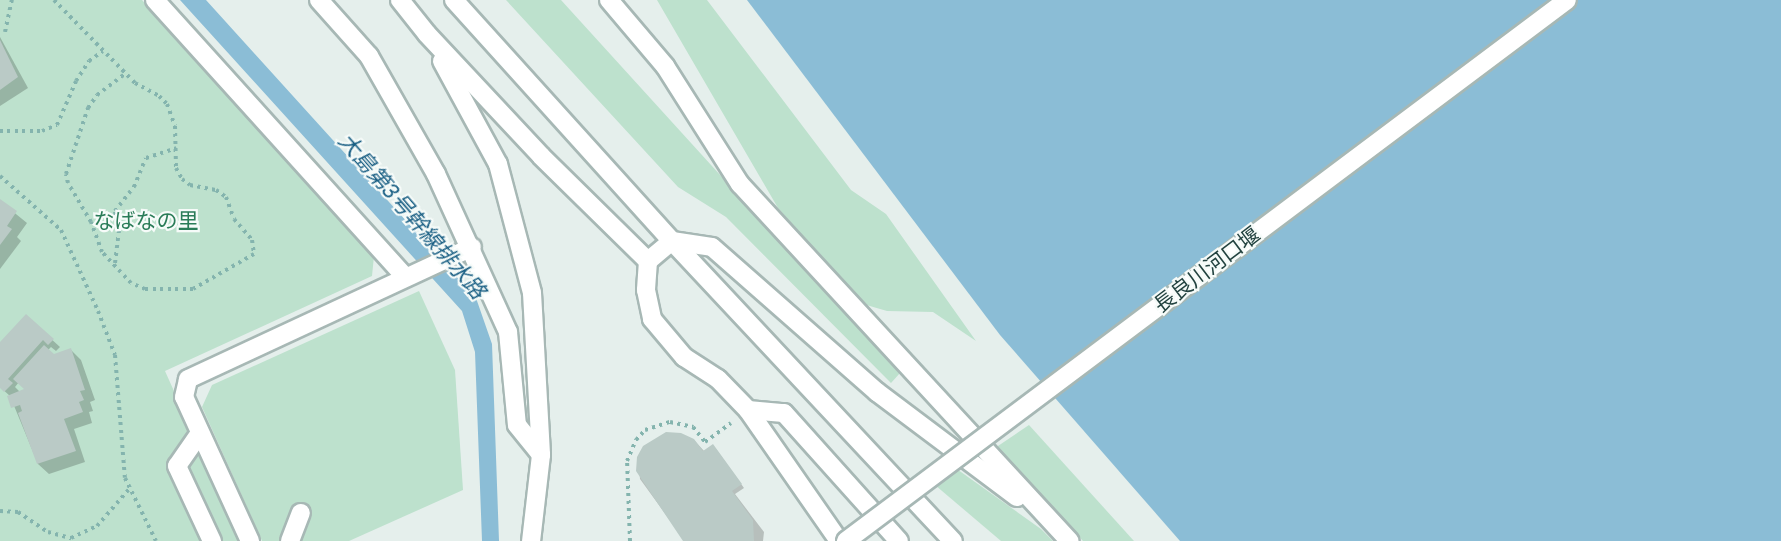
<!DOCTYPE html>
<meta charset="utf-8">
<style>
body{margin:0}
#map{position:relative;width:1781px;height:541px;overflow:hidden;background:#e5efec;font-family:Poppins,"Noto Sans JP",sans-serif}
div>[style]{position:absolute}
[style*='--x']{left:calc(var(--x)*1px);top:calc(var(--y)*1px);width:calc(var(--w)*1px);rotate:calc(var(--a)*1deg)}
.green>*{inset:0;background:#bde1cd}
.water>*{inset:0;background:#8bbdd6}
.shadow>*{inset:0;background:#0003}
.building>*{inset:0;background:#bacac6}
.path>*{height:4px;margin-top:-2px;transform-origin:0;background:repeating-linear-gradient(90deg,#84b4ae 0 3px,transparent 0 7.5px)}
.roads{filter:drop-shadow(2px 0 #a7b8b5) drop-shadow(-2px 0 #a7b8b5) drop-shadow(0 2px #a7b8b5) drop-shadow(0 -2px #a7b8b5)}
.minor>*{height:18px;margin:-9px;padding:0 9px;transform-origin:9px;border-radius:9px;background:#fff}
.bridges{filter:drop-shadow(2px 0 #a7b8b5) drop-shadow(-2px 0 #a7b8b5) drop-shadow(0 2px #a7b8b5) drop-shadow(0 -2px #a7b8b5)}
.minor-bridge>*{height:18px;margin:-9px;padding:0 9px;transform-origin:9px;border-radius:9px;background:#fff}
span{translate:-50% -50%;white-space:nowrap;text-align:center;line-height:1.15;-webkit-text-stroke:4.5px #f6fbf9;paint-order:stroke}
.park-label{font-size:21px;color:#2a7c58}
.street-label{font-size:21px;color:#234340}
.water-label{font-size:22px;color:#185e83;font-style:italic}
</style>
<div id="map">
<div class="green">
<div style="clip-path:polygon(0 0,142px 0,374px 256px,372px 276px,165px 371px,241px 541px,0 541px)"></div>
<div style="clip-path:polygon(506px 0,561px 0,900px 373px,891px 383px,726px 217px,678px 187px)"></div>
<div style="clip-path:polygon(657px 0,707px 0,851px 190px,886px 214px,976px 341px,933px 312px,887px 311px,863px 304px,778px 208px)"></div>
<div style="clip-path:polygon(419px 291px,455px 370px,463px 490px,349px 541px,262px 541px,202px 407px,212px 385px)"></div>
<div style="clip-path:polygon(1029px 425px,1134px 541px,1083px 541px,995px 448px)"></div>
<div style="clip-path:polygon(954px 467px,1041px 529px,1053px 541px,1001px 541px,935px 485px)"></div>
</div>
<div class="water">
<div style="clip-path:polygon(180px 0,206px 0,476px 298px,492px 344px,499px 541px,482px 541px,475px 352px,462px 311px)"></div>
<div style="clip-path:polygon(747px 0,1781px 0,1781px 541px,1180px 541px,1000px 335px)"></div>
</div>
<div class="shadow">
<div style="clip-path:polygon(0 37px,28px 88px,0 106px)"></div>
<div style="clip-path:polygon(0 201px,27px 223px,17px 237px,21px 241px,0 269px)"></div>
<div style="clip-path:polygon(evenodd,26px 316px,60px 347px,56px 351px,51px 347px,48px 350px,53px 355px,71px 350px,81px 360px,95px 400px,90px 402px,93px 411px,89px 412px,92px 423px,74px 429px,85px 462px,49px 474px,38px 464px,10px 396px,0 387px,0 344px,26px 316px,19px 382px,27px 390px,20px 392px,15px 387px,19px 382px)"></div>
<div style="clip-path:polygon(694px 440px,705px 452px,716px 449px,744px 488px,735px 494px,764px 532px,763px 541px,685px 541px,640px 479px,638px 457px)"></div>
</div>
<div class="building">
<div style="clip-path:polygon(0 40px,18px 77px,0 90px)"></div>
<div style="clip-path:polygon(0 199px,17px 211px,7px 226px,12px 229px,0 245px)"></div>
<div style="clip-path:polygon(26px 314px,54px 339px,48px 345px,43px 340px,8px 379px,13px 383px,4px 392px,0 388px,0 342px)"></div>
<div style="clip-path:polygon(44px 345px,54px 354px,71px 348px,85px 390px,80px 391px,84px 400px,79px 402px,83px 412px,64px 419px,76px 451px,37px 464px,18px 413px,22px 411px,20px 405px,11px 408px,7px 396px,24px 389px,13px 379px)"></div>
<div style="clip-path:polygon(666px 432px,681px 433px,694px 439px,703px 451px,713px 444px,742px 484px,732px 491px,753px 520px,754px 541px,683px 541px,636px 471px,637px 457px,643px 446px)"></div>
</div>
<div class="path">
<div style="--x:54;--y:0;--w:116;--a:45.7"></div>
<div style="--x:135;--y:83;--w:27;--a:28"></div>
<div style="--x:159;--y:96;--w:11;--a:45"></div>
<div style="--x:167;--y:104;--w:23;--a:70"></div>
<div style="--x:175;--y:126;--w:42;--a:88.6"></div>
<div style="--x:176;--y:168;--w:13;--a:61"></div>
<div style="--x:182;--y:179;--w:10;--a:37"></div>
<div style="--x:190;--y:185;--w:26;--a:11"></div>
<div style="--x:216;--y:190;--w:12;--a:35"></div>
<div style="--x:226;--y:197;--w:23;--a:70"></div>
<div style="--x:234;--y:219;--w:28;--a:49"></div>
<div style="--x:252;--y:240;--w:14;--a:82"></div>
<div style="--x:254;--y:254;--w:70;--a:150.2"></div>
<div style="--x:193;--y:289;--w:48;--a:180"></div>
<div style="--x:145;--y:289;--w:15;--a:-157"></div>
<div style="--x:131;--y:283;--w:42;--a:-133.1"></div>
<div style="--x:102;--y:252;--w:32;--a:-110"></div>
<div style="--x:91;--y:222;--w:45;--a:-120.5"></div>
<div style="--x:68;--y:183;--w:9;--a:-103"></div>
<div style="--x:66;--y:174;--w:70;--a:-71.6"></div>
<div style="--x:88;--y:108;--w:16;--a:-55"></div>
<div style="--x:97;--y:95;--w:35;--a:-37"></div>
<div style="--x:5;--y:32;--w:33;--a:-78"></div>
<div style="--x:0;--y:131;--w:42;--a:0"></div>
<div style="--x:42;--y:131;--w:16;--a:-22"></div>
<div style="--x:57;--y:125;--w:48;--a:-66.6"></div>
<div style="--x:76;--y:81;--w:24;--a:-57"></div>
<div style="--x:89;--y:61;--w:17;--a:-36"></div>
<div style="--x:0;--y:176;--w:81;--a:41.5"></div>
<div style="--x:61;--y:230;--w:89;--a:65.4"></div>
<div style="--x:98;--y:311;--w:47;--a:68.9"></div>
<div style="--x:115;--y:355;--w:123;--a:85.4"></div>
<div style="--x:125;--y:478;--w:70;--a:63.8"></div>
<div style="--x:115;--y:263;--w:34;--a:-83"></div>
<div style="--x:119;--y:229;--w:18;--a:-103"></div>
<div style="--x:115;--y:211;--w:31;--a:-52"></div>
<div style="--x:134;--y:187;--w:31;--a:-68"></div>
<div style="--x:146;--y:158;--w:32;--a:-18"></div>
<div style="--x:0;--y:511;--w:18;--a:3"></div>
<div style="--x:18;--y:512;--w:36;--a:34"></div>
<div style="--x:48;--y:532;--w:24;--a:15"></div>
<div style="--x:71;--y:538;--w:29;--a:-25"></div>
<div style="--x:97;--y:526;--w:50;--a:-49"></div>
<div style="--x:630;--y:541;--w:80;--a:-92.1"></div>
<div style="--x:627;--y:461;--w:23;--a:-67"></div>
<div style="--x:636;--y:440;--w:13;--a:-48"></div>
<div style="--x:645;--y:430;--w:26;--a:-18"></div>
<div style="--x:670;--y:422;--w:24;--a:12"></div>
<div style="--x:693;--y:427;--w:19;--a:51"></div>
<div style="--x:705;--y:442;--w:32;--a:-36"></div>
</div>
<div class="roads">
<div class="minor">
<div style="--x:155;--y:0;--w:373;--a:47.9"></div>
<div style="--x:319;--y:0;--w:75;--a:48.2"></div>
<div style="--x:369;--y:56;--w:136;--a:60.4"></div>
<div style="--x:436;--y:174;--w:174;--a:65.5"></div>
<div style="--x:508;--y:332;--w:93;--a:84.5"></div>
<div style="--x:517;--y:425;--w:38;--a:51"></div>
<div style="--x:400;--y:0;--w:43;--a:51.5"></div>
<div style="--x:427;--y:34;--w:167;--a:46.9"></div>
<div style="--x:541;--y:156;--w:150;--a:44.5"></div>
<div style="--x:648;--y:261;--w:29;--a:94"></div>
<div style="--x:646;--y:290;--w:30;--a:78"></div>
<div style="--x:652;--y:319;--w:50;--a:49.9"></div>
<div style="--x:684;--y:357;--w:40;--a:32.9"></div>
<div style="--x:718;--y:379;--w:43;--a:45.9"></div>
<div style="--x:748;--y:410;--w:160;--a:55.2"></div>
<div style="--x:454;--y:0;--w:325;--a:47.9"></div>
<div style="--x:672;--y:241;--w:411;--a:46.9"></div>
<div style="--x:609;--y:0;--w:87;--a:49.7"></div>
<div style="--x:665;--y:66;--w:140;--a:57.6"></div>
<div style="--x:740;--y:184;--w:486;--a:47.3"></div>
<div style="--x:442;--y:61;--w:117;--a:61.5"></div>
<div style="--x:498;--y:164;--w:133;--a:75.2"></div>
<div style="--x:532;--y:293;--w:162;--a:86.8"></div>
<div style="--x:541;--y:455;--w:87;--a:96.6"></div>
<div style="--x:648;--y:261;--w:31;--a:-40"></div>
<div style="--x:672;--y:241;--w:40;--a:8.5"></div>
<div style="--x:712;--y:247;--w:220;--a:41.3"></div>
<div style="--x:877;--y:392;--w:175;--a:36.9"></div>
<div style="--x:748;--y:410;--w:36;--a:5"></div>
<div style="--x:784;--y:413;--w:172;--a:48.1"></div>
<div style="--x:200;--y:433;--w:40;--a:124.9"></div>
<div style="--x:177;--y:466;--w:83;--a:65"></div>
<div style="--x:250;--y:541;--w:158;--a:-114.6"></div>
<div style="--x:184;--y:397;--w:18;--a:-77"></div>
<div style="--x:188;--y:379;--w:313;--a:-24.9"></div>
<div style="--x:290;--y:541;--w:30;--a:-69"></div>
</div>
</div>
<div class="bridges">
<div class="minor-bridge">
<div style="--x:846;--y:541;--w:901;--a:-36.88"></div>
</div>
</div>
<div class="park-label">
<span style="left:146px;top:221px">なばなの里</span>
</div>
<div class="street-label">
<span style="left:1207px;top:270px;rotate:-37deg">長良川河口堰</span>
</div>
<div class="water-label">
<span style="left:412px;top:216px;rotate:49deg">大島第3号幹線排水路</span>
</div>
</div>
